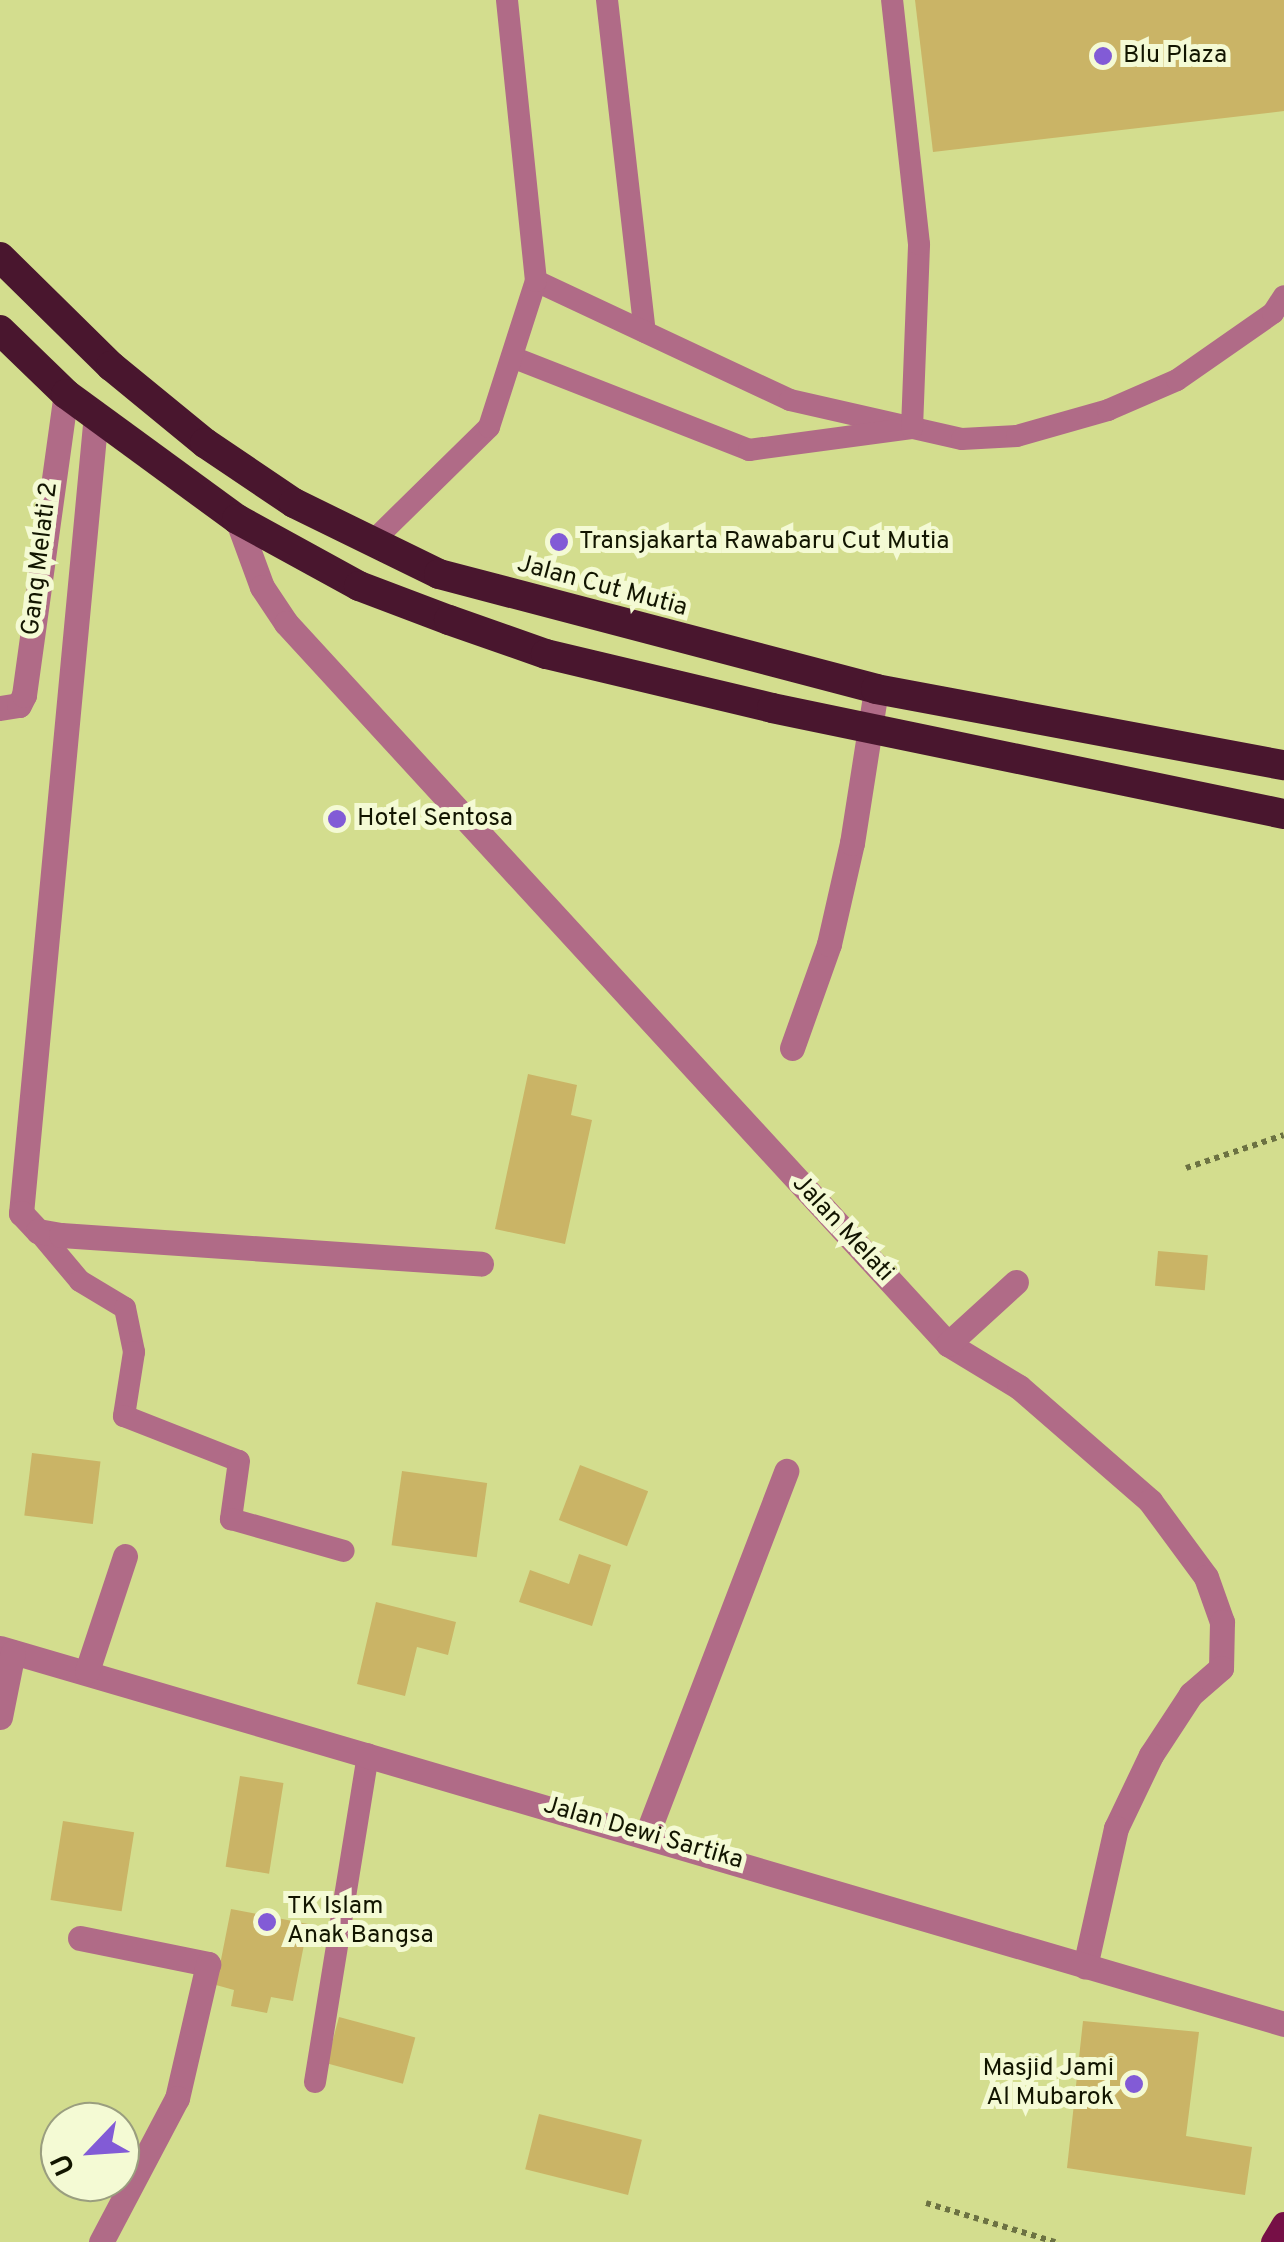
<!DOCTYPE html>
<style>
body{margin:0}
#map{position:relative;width:1284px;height:2242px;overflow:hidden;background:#d3dd8e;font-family:Overpass,sans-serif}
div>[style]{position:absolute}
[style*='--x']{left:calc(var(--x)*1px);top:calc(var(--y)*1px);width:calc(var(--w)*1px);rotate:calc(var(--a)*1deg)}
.building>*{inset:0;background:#cab466;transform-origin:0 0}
.path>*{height:6px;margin-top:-3px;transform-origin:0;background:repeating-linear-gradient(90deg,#6c7242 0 5px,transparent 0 10px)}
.lane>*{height:22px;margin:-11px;padding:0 11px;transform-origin:11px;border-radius:11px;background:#b06b87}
.street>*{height:25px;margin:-12.5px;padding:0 12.5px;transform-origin:12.5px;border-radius:12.5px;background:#b06b87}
.primary>*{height:25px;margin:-12.5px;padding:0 12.5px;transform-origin:12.5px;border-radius:12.5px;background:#760f46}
.highway>*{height:30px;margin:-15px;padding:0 15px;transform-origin:15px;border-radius:15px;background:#49162e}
.dots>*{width:28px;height:28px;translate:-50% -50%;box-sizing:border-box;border:5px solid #f4fad4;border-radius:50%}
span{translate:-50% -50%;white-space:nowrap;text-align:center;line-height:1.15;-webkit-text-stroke:10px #f4fad4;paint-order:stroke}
.poi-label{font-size:25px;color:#121500}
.left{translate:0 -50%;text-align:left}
.right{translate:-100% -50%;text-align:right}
.street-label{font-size:25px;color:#121500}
.north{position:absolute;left:40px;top:2102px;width:100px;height:100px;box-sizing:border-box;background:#f4fad4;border:2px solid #9a9e7f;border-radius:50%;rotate:245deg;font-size:28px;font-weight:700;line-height:40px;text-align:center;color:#121500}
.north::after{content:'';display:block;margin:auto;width:35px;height:45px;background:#825bd6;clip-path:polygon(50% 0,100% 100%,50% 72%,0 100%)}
</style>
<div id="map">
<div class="building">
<div style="clip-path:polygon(915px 0,1284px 0,1284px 111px,933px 152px)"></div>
<div style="clip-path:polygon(528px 1074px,577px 1085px,571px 1115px,592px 1120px,565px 1244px,495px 1229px)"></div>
<div style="left:1158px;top:1251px;width:50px;height:35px;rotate:5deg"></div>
<div style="left:32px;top:1453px;width:69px;height:63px;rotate:7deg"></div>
<div style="left:580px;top:1465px;width:73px;height:59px;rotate:21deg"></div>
<div style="left:402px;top:1471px;width:86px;height:75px;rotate:8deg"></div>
<div style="clip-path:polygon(579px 1554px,611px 1565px,592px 1626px,519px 1602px,530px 1570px,569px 1584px)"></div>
<div style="clip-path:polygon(376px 1602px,456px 1622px,448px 1655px,417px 1647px,405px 1696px,357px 1684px)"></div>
<div style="left:240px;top:1776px;width:44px;height:92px;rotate:9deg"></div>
<div style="left:63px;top:1821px;width:72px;height:80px;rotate:9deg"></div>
<div style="clip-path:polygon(231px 1909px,308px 1924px,293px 2001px,271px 1997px,267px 2013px,231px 2006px,234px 1990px,216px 1985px)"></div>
<div style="left:339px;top:2017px;width:79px;height:48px;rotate:15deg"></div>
<div style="clip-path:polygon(1083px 2021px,1199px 2032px,1186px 2136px,1252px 2147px,1245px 2195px,1067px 2168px)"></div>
<div style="left:539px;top:2114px;width:106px;height:57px;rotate:14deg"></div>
</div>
<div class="path">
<div style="--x:1186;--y:1168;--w:103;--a:-18.6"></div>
<div style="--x:926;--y:2203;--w:135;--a:16.8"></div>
</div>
<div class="lane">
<div style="--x:607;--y:0;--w:334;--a:83.5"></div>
<div style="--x:536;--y:281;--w:280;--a:25.1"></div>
<div style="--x:790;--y:400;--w:176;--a:12.8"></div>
<div style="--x:962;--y:439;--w:55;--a:-3.1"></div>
<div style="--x:1017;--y:436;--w:95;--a:-15.9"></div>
<div style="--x:1108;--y:410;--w:75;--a:-23.5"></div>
<div style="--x:1177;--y:380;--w:117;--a:-34.9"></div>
<div style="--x:1273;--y:313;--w:20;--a:-57"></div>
<div style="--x:512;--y:357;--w:255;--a:21.4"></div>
<div style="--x:749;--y:450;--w:164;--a:-7.7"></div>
<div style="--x:912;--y:428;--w:184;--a:-87.8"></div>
<div style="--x:919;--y:244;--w:245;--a:-96.3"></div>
<div style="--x:372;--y:542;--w:164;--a:-44.5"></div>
<div style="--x:489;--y:427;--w:153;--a:-72.2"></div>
<div style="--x:536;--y:281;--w:282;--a:-95.9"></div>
<div style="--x:38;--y:1231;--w:65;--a:50"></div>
<div style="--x:80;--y:1281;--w:52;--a:31"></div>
<div style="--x:125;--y:1308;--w:45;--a:78.4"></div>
<div style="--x:134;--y:1352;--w:65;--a:98.9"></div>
<div style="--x:124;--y:1416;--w:123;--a:21.4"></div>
<div style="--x:239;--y:1461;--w:59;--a:97.9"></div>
<div style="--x:231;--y:1519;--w:117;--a:15.8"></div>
<div style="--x:315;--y:2082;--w:332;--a:-80.8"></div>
</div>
<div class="street">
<div style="--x:96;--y:414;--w:803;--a:95.36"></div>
<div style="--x:21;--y:1213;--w:25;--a:47"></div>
<div style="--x:38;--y:1231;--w:23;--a:10"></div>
<div style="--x:61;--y:1235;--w:421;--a:3.9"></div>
<div style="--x:237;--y:519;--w:72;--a:69.8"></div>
<div style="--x:262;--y:587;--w:43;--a:56.3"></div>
<div style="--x:286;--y:623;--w:979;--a:47.44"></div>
<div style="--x:948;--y:1344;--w:83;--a:31.2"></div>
<div style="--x:1019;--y:1387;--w:174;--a:41"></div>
<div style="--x:1150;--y:1501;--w:94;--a:53.6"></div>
<div style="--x:1206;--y:1577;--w:48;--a:70.4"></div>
<div style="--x:1222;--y:1622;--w:46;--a:91.2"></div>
<div style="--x:1221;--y:1668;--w:40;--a:139"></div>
<div style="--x:1191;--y:1694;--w:73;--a:123.3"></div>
<div style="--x:1151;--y:1755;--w:81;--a:115.6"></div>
<div style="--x:1116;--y:1828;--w:142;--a:102.6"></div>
<div style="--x:0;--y:708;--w:19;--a:-9"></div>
<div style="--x:19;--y:705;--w:11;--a:-63"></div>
<div style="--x:24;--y:695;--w:304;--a:-82.1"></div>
<div style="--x:792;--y:1048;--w:110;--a:-70.4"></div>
<div style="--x:829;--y:944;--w:104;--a:-77.2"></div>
<div style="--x:852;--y:843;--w:156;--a:-81.1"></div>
<div style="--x:948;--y:1344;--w:92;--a:-42.4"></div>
<div style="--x:0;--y:1648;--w:1338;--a:16.32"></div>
<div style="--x:87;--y:1671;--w:121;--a:-71.7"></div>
<div style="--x:0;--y:1717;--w:66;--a:-78.7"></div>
<div style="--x:647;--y:1834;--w:389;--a:-69"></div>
<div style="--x:80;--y:1938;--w:131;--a:11.5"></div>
<div style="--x:208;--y:1964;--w:138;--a:103"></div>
<div style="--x:177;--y:2098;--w:163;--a:117.8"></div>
</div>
<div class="primary">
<div style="--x:1273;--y:2242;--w:21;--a:-59"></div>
</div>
<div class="highway">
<div style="--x:0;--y:257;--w:156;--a:44.5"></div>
<div style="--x:111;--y:366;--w:122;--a:39.3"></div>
<div style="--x:205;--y:443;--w:107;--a:34"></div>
<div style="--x:294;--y:503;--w:161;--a:26.1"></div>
<div style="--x:439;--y:574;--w:452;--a:14.7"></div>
<div style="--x:876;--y:689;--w:415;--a:10.6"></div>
<div style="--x:0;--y:330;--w:92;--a:44.1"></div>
<div style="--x:66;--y:394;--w:212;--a:36.2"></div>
<div style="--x:237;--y:519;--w:139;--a:28.8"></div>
<div style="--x:359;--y:586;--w:96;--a:20.7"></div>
<div style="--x:449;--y:620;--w:103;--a:19.3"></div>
<div style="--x:546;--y:654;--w:232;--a:13.4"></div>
<div style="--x:772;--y:708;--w:523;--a:11.7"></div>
</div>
<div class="dots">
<div style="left:1103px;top:56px;background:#825bd6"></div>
<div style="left:559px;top:542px;background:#825bd6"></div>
<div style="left:337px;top:819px;background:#825bd6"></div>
<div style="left:267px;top:1922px;background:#825bd6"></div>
<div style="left:1134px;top:2084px;background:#825bd6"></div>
</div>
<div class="poi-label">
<span class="left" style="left:1123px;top:56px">Blu Plaza</span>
<span class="left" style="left:579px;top:542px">Transjakarta Rawabaru Cut Mutia</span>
<span class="left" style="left:357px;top:819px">Hotel Sentosa</span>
<span class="left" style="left:287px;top:1922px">TK Islam<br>Anak Bangsa</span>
<span class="right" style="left:1114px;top:2084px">Masjid Jami<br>Al Mubarok</span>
</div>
<div class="street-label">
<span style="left:41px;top:559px;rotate:-83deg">Gang Melati 2</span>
<span style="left:602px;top:587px;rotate:15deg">Jalan Cut Mutia</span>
<span style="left:842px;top:1229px;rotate:47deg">Jalan Melati</span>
<span style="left:643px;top:1834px;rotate:16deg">Jalan Dewi Sartika</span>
</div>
<div class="north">U</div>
</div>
